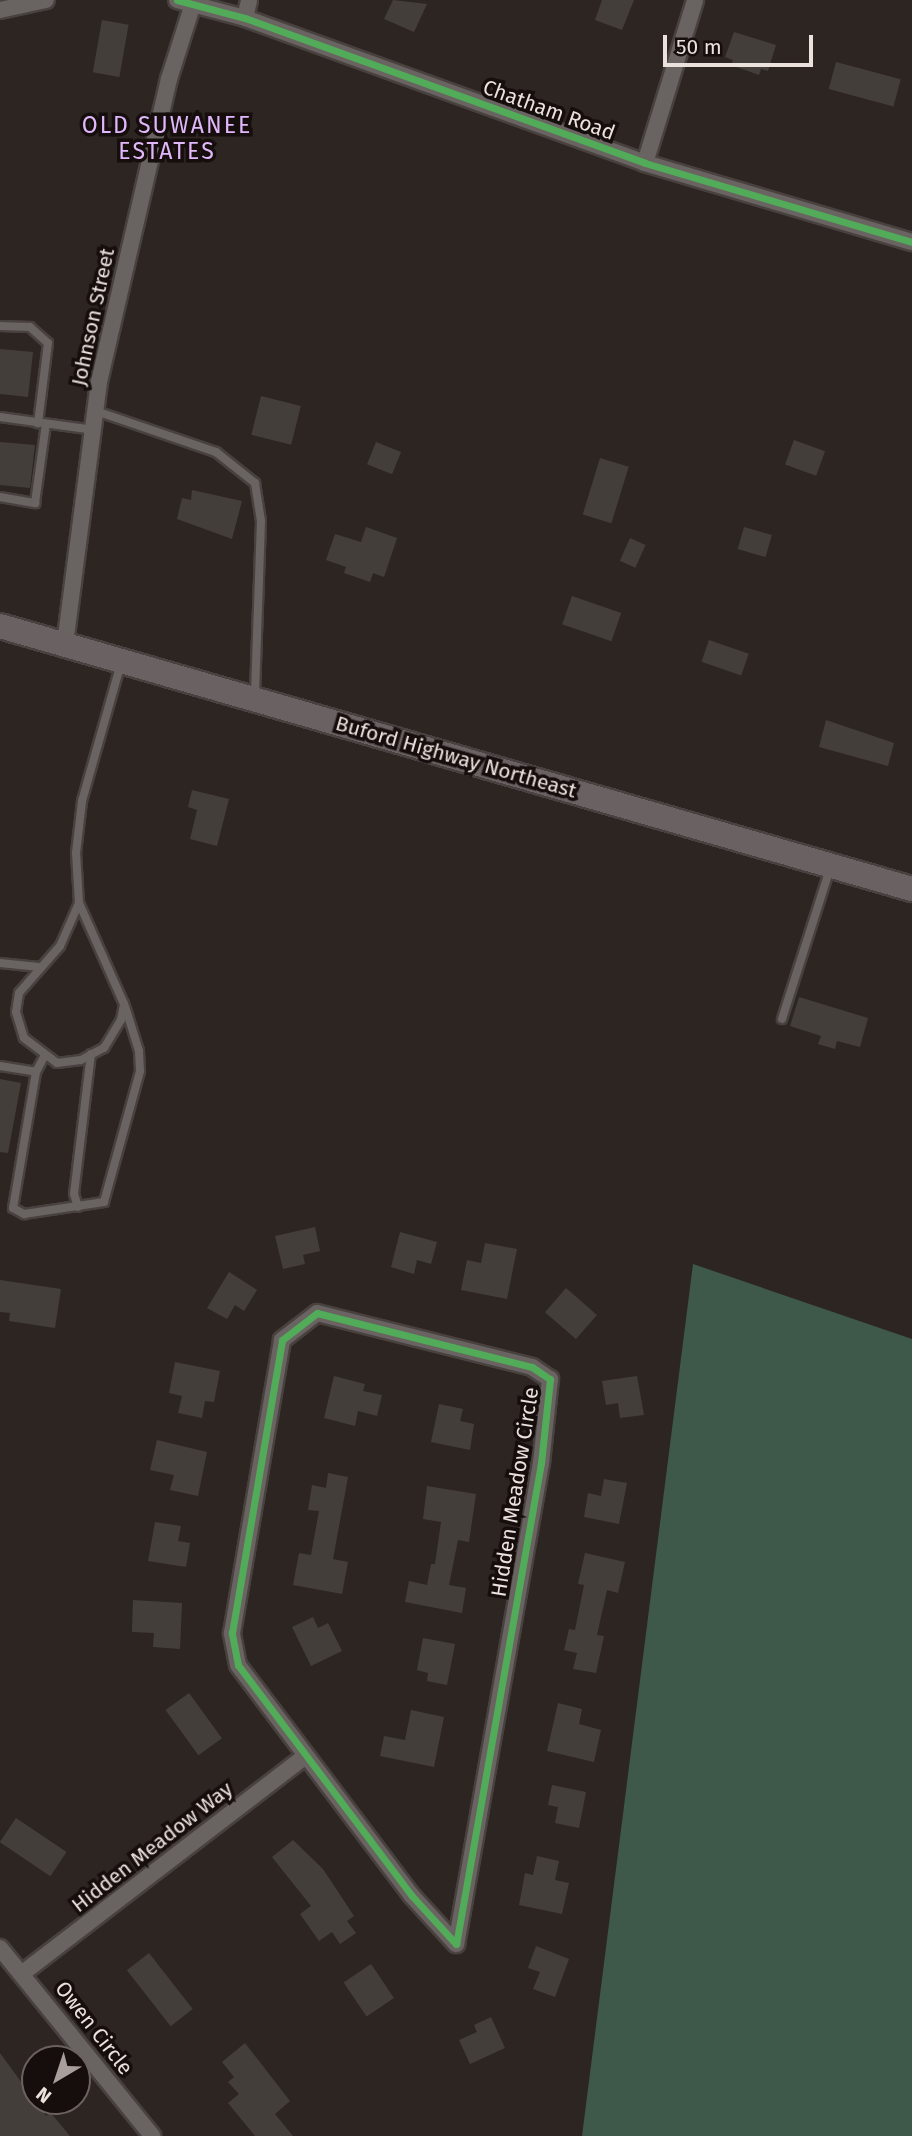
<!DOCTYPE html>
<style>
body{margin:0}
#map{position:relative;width:912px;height:2136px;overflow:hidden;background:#2d2522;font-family:"Fira Sans",sans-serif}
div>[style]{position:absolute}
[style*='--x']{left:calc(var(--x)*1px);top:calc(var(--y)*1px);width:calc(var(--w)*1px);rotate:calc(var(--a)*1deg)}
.forest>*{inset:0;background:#3e5849}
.building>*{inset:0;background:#443e3a;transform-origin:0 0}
.roads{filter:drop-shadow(2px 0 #48413f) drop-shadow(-2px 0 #48413f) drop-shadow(0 2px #48413f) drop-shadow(0 -2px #48413f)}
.service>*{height:8px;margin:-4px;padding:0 4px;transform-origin:4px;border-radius:4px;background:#696361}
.minor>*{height:16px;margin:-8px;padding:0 8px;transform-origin:8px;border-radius:8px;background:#696361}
.primary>*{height:24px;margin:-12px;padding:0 12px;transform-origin:12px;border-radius:12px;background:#6a6163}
.cycleway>*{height:7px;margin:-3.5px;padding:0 3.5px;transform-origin:3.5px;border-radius:3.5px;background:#51ab58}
span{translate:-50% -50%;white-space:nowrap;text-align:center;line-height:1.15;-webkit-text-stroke:7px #150e0c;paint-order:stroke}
.street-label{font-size:21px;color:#ebe1dd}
.neighbourhood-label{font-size:23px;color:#e0b7fa;letter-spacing:2px}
.north{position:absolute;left:21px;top:2045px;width:70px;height:70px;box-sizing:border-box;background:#150e0c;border:2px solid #6b6260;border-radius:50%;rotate:219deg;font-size:19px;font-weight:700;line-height:28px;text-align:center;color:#ebe1dd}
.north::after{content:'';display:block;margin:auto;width:24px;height:32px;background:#a89f9c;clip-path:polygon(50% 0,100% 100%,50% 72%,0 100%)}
.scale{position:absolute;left:663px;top:35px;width:150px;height:32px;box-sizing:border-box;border:4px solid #ebe1dd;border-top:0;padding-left:9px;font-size:21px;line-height:24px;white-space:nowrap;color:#ebe1dd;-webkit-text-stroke:5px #150e0c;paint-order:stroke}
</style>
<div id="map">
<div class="forest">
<div style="clip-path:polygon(693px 1264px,912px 1339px,912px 2136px,582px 2136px)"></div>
</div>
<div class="building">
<div style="clip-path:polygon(393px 0,427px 4px,414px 32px,384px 19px)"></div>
<div style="clip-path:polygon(602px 0,634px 0,622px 30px,595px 20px)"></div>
<div style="left:102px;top:20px;width:27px;height:53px;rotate:10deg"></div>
<div style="clip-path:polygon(734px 32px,776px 45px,768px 71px,761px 69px,759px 75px,731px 65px,733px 60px,725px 57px)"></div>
<div style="left:836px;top:62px;width:67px;height:28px;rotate:15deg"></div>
<div style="clip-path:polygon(0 349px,33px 352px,28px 397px,0 394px)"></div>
<div style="left:261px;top:396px;width:41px;height:40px;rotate:14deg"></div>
<div style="left:794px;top:440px;width:33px;height:26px;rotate:20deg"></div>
<div style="clip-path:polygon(0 442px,35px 445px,30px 488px,0 485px)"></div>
<div style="left:376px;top:442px;width:27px;height:24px;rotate:22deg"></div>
<div style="left:600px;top:458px;width:30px;height:59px;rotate:17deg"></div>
<div style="clip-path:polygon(192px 490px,242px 501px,232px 539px,177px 519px,182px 498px,191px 500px)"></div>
<div style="clip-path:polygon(366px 527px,397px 538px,384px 577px,373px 573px,370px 582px,344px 573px,346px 567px,326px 560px,335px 534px,361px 542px)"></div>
<div style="left:744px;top:527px;width:29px;height:23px;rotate:16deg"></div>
<div style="left:630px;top:538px;width:17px;height:25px;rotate:24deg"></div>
<div style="left:572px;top:596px;width:52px;height:30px;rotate:19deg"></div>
<div style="left:709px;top:640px;width:42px;height:23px;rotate:19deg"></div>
<div style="clip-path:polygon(826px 720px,894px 743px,888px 766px,819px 747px)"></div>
<div style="clip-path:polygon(192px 790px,229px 799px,217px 846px,190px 839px,197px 810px,188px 807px)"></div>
<div style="clip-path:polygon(799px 997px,868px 1018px,860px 1047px,837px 1041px,835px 1049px,818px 1044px,821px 1036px,790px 1026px)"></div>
<div style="clip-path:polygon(0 1079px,21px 1083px,8px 1153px,0 1152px)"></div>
<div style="clip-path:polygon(315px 1227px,320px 1251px,303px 1255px,305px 1264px,283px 1269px,275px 1236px)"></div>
<div style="clip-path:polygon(400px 1232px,437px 1242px,431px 1264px,417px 1260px,414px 1274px,391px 1267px)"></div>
<div style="clip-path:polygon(485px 1243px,517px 1249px,507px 1299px,461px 1290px,467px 1260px,481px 1263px)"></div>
<div style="clip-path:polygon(229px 1272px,257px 1290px,244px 1311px,235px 1305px,227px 1319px,207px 1308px)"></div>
<div style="clip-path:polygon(0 1280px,61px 1289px,55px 1328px,9px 1321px,10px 1313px,0 1312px)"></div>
<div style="left:566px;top:1288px;width:41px;height:32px;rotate:41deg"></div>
<div style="clip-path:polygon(175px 1362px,220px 1371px,214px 1402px,205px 1401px,202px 1418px,178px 1413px,182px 1396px,169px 1393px)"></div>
<div style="clip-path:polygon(334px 1376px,365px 1384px,363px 1391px,382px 1395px,377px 1416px,358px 1411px,355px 1426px,324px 1418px)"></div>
<div style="clip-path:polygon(637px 1376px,644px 1415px,620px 1418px,618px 1403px,606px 1405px,602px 1381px)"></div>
<div style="clip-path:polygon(439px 1404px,463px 1409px,460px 1421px,474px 1424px,470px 1450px,431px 1442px)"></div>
<div style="clip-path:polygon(157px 1440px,207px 1452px,198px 1496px,170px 1490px,174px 1475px,150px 1470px)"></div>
<div style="clip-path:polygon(328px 1473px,348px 1477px,333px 1559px,348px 1562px,342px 1594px,293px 1585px,299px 1553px,311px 1555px,319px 1511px,308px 1510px,312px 1485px,326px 1488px)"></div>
<div style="clip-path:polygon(604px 1479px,627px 1483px,619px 1524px,584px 1517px,588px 1493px,601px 1496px)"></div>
<div style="clip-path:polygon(427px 1486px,476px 1494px,469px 1542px,458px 1540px,449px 1585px,466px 1588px,462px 1613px,405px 1602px,409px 1581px,427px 1585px,431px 1564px,435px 1564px,441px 1522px,423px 1519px)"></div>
<div style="clip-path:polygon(155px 1522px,181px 1526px,178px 1541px,190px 1543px,186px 1567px,148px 1561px)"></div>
<div style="clip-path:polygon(585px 1553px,625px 1562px,618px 1593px,607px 1590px,597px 1635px,604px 1636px,596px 1673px,573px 1669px,577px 1653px,564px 1650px,569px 1629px,575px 1630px,584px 1585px,578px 1584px)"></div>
<div style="clip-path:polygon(133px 1600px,182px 1603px,180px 1649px,153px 1647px,154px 1633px,132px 1632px)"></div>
<div style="clip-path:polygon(313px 1617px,318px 1628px,328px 1623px,342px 1651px,311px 1666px,292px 1627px)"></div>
<div style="clip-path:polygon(423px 1638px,455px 1644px,447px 1685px,427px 1681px,428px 1673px,417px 1670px)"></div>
<div style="left:189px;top:1693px;width:56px;height:29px;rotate:54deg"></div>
<div style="clip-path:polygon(558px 1703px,582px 1709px,579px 1724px,601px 1730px,594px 1762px,547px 1751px)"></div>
<div style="clip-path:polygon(411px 1710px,444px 1717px,434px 1767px,380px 1756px,384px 1736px,405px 1740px)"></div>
<div style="clip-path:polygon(552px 1785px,586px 1792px,579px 1828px,555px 1823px,558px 1807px,548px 1805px)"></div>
<div style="left:16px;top:1818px;width:61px;height:29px;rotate:34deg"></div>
<div style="clip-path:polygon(293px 1840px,323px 1869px,354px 1916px,347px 1921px,356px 1933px,340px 1944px,332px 1932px,319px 1941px,300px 1914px,311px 1906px,272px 1857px)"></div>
<div style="clip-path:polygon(537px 1856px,559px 1861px,555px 1880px,569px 1883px,562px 1914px,519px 1905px,525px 1873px,533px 1875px)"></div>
<div style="clip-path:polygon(536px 1946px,569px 1959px,555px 1997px,533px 1989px,540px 1972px,528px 1968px)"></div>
<div style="left:149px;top:1953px;width:71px;height:28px;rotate:52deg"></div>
<div style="left:371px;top:1964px;width:41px;height:33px;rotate:56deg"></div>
<div style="clip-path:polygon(491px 2017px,505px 2048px,470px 2064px,459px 2040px,477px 2032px,474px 2025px)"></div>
<div style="clip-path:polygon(245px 2043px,290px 2101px,275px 2114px,293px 2136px,255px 2136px,228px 2103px,239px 2094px,228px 2082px,234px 2077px,222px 2062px)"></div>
<div style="clip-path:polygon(0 2053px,46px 2116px,50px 2112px,70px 2136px,0 2136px)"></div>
</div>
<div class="roads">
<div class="service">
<div style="--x:0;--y:326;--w:30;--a:2"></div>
<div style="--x:30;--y:327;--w:24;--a:42"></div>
<div style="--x:48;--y:343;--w:81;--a:97.1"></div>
<div style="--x:96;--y:411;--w:127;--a:18.9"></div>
<div style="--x:216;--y:452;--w:50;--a:38.5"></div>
<div style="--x:255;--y:483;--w:38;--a:81"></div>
<div style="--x:261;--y:521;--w:175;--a:92"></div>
<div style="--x:0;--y:417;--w:95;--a:7.9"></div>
<div style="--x:0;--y:497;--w:36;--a:10"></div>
<div style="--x:35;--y:503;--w:80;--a:-82.1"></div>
<div style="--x:79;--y:903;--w:47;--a:113.8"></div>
<div style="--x:60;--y:946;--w:62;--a:131.1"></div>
<div style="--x:19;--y:993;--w:19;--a:99"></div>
<div style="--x:16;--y:1012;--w:27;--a:73"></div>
<div style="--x:24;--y:1038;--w:41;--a:37.1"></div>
<div style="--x:57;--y:1063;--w:24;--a:-7"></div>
<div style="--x:81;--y:1060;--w:26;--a:-28"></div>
<div style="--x:104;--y:1048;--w:33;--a:-59"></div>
<div style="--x:121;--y:1020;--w:16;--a:-79"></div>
<div style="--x:124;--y:1004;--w:111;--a:-114"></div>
<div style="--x:79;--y:903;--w:50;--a:-93.4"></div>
<div style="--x:76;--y:853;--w:52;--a:-83.4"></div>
<div style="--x:82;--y:801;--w:143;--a:-74.2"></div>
<div style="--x:0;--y:963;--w:39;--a:6"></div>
<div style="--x:782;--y:1019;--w:157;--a:-72.3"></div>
<div style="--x:0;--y:1066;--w:36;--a:9"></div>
<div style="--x:36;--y:1072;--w:138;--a:99.6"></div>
<div style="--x:13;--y:1208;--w:13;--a:29"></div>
<div style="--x:24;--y:1214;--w:81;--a:-8.5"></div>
<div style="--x:104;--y:1202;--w:136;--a:-74.6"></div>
<div style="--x:140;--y:1071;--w:20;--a:-93"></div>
<div style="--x:139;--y:1051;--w:47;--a:-107.3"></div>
<div style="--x:36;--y:1072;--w:19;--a:-62"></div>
<div style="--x:78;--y:1207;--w:14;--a:-107"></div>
<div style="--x:74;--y:1194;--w:141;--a:-83.1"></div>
</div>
<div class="minor">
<div style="--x:177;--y:0;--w:70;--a:14.8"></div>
<div style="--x:245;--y:18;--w:425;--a:19.9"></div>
<div style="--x:645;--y:163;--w:278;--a:16.5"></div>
<div style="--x:0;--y:10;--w:47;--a:-12.3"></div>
<div style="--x:245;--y:18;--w:18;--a:-77"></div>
<div style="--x:645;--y:163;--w:170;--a:-72.9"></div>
<div style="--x:65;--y:644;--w:264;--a:-82.6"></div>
<div style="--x:99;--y:382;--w:311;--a:-77"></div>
<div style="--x:169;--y:79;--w:79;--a:-72.3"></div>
<div style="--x:317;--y:1313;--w:222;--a:14.1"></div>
<div style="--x:532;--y:1367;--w:22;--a:34"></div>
<div style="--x:550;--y:1379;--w:84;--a:96.1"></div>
<div style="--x:541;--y:1463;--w:488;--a:100"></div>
<div style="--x:456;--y:1944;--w:65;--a:-132.5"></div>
<div style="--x:412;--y:1896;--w:289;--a:-127"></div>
<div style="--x:238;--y:1665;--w:33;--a:-101"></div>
<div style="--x:232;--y:1633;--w:297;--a:-80.3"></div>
<div style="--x:282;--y:1340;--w:44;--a:-37.6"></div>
<div style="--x:0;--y:1948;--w:242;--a:51"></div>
<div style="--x:24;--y:1972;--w:354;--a:-37.5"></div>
</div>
<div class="primary">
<div style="--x:0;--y:626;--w:949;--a:16.09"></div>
</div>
</div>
<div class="cycleway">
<div style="--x:177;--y:0;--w:70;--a:14.8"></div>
<div style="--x:245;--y:18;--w:425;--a:19.9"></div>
<div style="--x:645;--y:163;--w:278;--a:16.5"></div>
<div style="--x:317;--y:1313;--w:222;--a:14.1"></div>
<div style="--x:532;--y:1367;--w:22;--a:34"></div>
<div style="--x:550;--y:1379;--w:84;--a:96.1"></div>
<div style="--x:541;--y:1463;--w:488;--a:100"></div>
<div style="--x:456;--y:1944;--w:65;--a:-132.5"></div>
<div style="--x:412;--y:1896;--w:289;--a:-127"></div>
<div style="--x:238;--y:1665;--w:33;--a:-101"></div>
<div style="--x:232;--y:1633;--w:297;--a:-80.3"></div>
<div style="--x:282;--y:1340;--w:44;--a:-37.6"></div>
</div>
<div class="street-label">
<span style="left:549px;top:110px;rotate:20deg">Chatham Road</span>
<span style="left:93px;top:317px;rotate:-78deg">Johnson Street</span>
<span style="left:456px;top:757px;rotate:16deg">Buford Highway Northeast</span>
<span style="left:515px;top:1492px;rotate:-81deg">Hidden Meadow Circle</span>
<span style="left:152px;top:1847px;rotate:-38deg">Hidden Meadow Way</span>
<span style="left:94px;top:2028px;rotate:52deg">Owen Circle</span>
</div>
<div class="neighbourhood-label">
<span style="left:167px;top:138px">OLD SUWANEE<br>ESTATES</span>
</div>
<div class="north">N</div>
<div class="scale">50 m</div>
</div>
